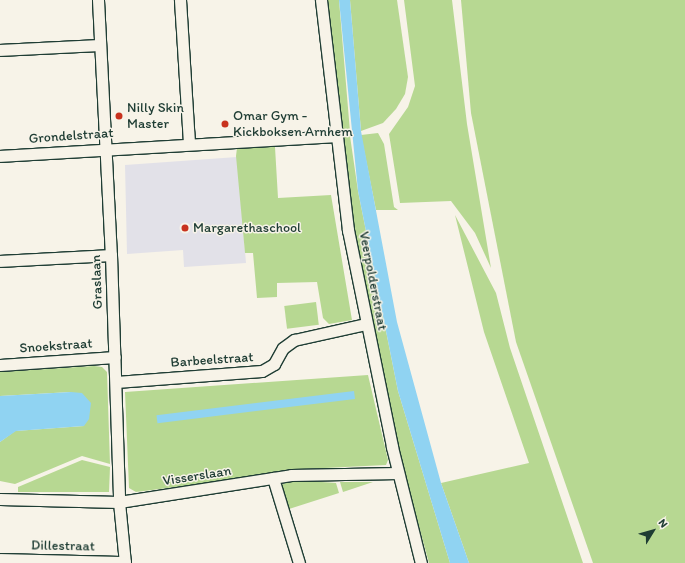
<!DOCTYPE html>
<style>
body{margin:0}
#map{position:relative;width:685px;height:563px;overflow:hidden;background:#f7f3e8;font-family:Itim,sans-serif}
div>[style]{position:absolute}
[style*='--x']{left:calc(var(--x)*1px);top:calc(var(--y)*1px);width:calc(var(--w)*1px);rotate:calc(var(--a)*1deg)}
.built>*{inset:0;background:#e2e1e8}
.green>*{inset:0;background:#b7d892;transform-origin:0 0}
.water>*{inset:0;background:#90d3f2;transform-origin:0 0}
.roads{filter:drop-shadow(1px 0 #1f3d34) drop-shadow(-1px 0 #1f3d34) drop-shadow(0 1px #1f3d34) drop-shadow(0 -1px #1f3d34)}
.minor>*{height:11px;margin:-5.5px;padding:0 5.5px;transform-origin:5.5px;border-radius:5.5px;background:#f7f3e8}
.dots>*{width:11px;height:11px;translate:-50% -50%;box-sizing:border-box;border:2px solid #f7f3e8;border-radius:50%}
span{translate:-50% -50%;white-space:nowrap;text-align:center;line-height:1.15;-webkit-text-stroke:3px #f7f3e8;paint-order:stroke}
.poi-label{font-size:14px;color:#1f3d34}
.left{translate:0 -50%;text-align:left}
.street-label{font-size:14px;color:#1f3d34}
.north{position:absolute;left:633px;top:511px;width:40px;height:40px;-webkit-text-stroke:3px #f7f3e8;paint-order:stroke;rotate:53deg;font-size:11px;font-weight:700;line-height:16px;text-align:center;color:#1f3d34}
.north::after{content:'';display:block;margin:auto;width:14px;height:18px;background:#1f3d34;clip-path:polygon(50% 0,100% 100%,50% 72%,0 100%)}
</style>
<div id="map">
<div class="built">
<div style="clip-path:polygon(237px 157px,246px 263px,184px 267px,183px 250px,127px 254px,125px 165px)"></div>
</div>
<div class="green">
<div style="clip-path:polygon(325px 0,339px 0,350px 132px,341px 134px)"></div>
<div style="clip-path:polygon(350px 0,397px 0,408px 77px,405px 94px,396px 109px,383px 123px,361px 131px)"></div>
<div style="clip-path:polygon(404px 0,452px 0,467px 124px,491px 268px,475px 233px,451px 201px,400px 203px,389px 134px,408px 107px,415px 86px)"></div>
<div style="clip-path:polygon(461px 0,685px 0,685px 563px,593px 563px,516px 342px,471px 113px)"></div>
<div style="clip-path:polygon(378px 133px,384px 144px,394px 207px,398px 210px,376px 210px,361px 135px)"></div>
<div style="clip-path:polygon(350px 136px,358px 191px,398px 391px,450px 563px,429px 563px,403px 468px,360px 272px,341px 138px)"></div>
<div style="clip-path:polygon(275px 147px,278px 198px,331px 195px,352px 320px,329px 324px,323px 318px,317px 282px,277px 283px,277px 297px,257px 298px,253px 253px,245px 253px,236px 156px,237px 148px)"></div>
<div style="clip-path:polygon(455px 215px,496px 293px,510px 348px,583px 563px,469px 563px,441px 483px,529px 463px,484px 332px)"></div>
<div style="left:316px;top:302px;width:23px;height:32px;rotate:83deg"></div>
<div style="clip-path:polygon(94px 366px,102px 367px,107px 372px,110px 464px,82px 456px,15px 484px,0 481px,0 442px,15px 431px,84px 426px,71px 392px,0 396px,0 372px)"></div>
<div style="clip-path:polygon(368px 375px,388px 460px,386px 465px,284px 470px,254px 477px,136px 492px,129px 488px,125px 392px)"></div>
<div style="clip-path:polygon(82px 460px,110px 467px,109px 492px,18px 492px,18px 487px)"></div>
<div style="clip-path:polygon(293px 480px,336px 483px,339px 493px,289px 509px,281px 485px)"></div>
<div style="clip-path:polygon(340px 482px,373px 482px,343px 492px)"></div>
</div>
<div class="water">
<div style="clip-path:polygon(339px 0,350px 0,361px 131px,397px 322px,441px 483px,469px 563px,450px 563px,398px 391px,358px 191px)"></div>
<div style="left:354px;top:391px;width:8px;height:199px;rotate:83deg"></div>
<div style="clip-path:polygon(71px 392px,82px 393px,91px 403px,89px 419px,84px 426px,16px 431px,0 442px,0 396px)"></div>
</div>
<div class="roads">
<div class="minor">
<div style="--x:98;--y:0;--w:255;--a:87.1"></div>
<div style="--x:111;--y:255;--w:247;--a:88.1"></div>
<div style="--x:119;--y:502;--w:61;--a:84.4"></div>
<div style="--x:180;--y:0;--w:144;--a:86.4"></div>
<div style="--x:321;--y:0;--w:232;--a:83.3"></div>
<div style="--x:348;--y:230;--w:221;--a:78.5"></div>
<div style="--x:392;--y:447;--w:120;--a:76"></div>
<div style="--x:0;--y:50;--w:99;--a:-2.9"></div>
<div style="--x:0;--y:156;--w:337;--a:-3.4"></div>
<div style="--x:0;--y:261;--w:111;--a:-3.1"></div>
<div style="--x:0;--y:365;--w:115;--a:-4"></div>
<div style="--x:116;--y:382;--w:146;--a:-4.3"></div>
<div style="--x:262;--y:371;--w:14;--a:-30"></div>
<div style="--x:274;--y:364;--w:18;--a:-61"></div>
<div style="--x:283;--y:348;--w:14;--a:-36"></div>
<div style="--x:294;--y:340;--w:74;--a:-12.5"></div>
<div style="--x:273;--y:478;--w:89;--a:73"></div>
<div style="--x:0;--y:499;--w:119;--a:1.4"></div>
<div style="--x:119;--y:502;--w:174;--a:-8.9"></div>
<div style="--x:291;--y:475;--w:107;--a:-1.1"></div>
<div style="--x:0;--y:559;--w:125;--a:1.4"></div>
</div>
</div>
<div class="dots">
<div style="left:119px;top:116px;background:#c8321e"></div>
<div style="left:225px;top:124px;background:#c8321e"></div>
<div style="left:185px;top:228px;background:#c8321e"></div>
</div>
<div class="poi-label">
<span class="left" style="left:127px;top:116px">Nilly Skin<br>Master</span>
<span class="left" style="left:233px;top:124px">Omar Gym -<br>Kickboksen Arnhem</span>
<span class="left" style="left:193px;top:228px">Margarethaschool</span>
</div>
<div class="street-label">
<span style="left:71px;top:136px;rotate:-4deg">Grondelstraat</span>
<span style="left:373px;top:281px;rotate:79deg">Veerpolderstraat</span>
<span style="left:97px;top:282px;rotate:-92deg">Graslaan</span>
<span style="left:56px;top:346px;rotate:-4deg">Snoekstraat</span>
<span style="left:212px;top:360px;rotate:-4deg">Barbeelstraat</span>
<span style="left:197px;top:476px;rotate:-9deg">Visserslaan</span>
<span style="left:63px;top:546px;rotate:1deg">Dillestraat</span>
</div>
<div class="north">N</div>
</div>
